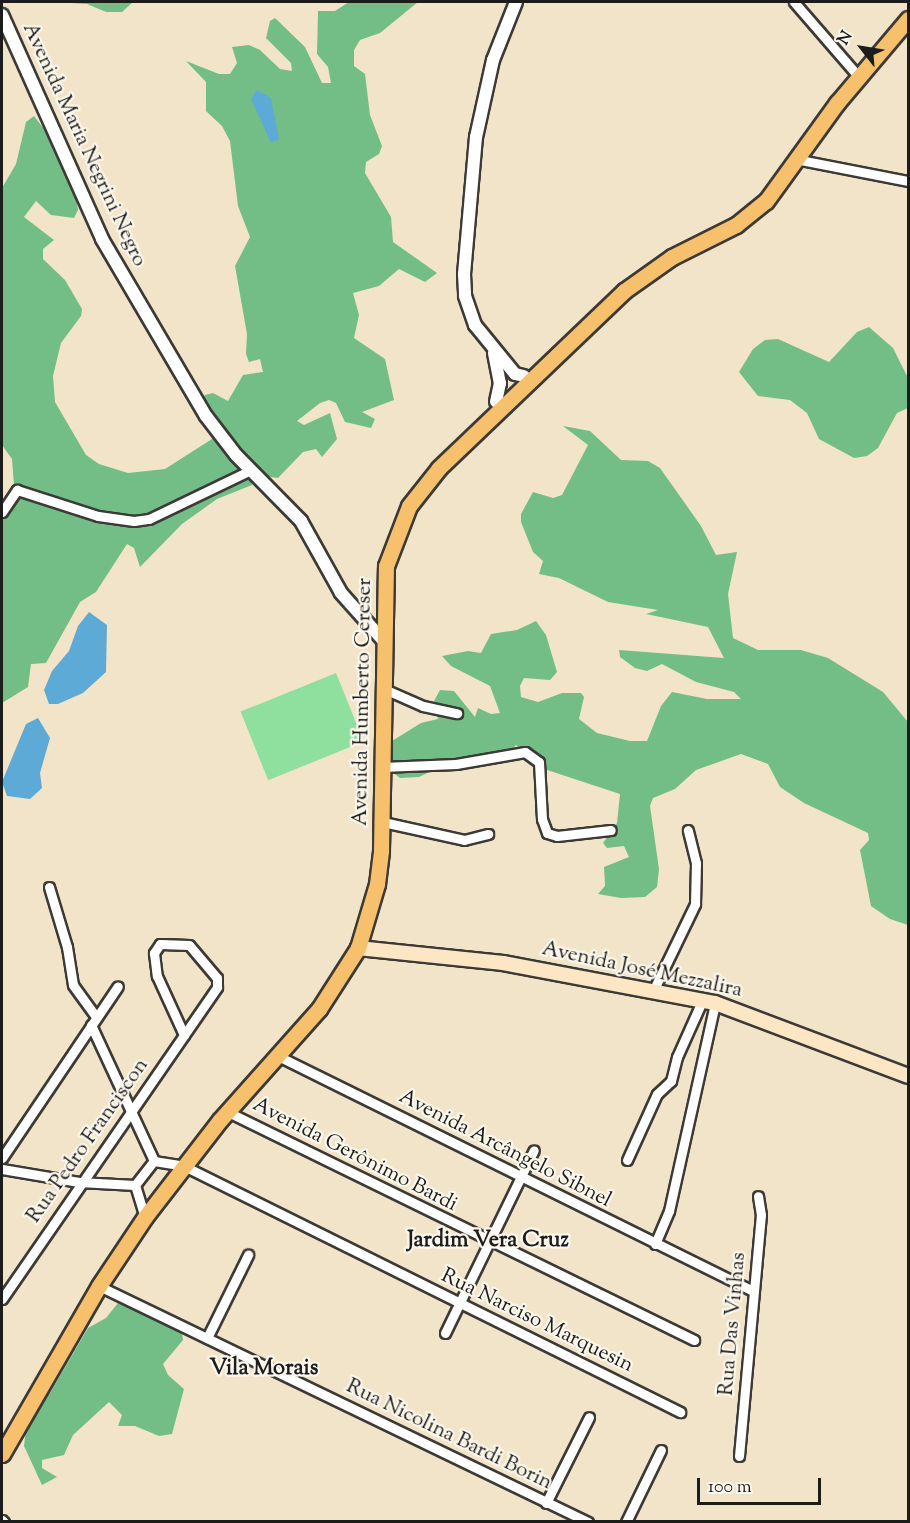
<!DOCTYPE html>
<meta charset="utf-8">
<style>
body{margin:0}
#map{position:relative;width:910px;height:1523px;overflow:hidden;background:#f2e4c9;font-family:"Sorts Mill Goudy",serif}
div>[style]{position:absolute}
[style*='--x']{left:calc(var(--x)*1px);top:calc(var(--y)*1px);width:calc(var(--w)*1px);rotate:calc(var(--a)*1deg)}
.green>*{inset:0;background:#8fdf9f;transform-origin:0 0}
.forest>*{inset:0;background:#73be86}
.water>*{inset:0;background:#5eaad7}
.roads{filter:drop-shadow(2px 0 #3c3a36) drop-shadow(-2px 0 #3c3a36) drop-shadow(0 2px #3c3a36) drop-shadow(0 -2px #3c3a36)}
.minor>*{height:9px;margin:-4.5px;padding:0 4.5px;transform-origin:4.5px;border-radius:4.5px;background:#fff}
.tertiary>*{height:12px;margin:-6px;padding:0 6px;transform-origin:6px;border-radius:6px;background:#fff}
.secondary>*{height:14px;margin:-7px;padding:0 7px;transform-origin:7px;border-radius:7px;background:#fce6c4}
.primary>*{height:15px;margin:-7.5px;padding:0 7.5px;transform-origin:7.5px;border-radius:7.5px;background:#f7c06c}
span{translate:-50% -50%;white-space:nowrap;text-align:center;line-height:1.15;-webkit-text-stroke:4.5px #fbf7ec;paint-order:stroke}
.street-label{font-size:21px;color:#1c1c1c}
.neighbourhood-label{font-size:22px;color:#1c1c1c;font-weight:700}
.frame{position:absolute;inset:0;border:3px solid #1c1c1c;pointer-events:none}
.north{position:absolute;left:832px;top:18px;width:60px;height:60px;-webkit-text-stroke:4px #fbf7ec;paint-order:stroke;rotate:301deg;font-size:16px;font-weight:700;line-height:24px;text-align:center;color:#1c1c1c}
.north::after{content:'';display:block;margin:auto;width:21px;height:27px;background:#1c1c1c;clip-path:polygon(50% 0,100% 100%,50% 72%,0 100%)}
.scale{position:absolute;left:697px;top:1478px;width:124px;height:27px;box-sizing:border-box;border:3px solid #1c1c1c;border-top:0;padding-left:8px;font-size:18px;line-height:21px;white-space:nowrap;color:#1c1c1c;-webkit-text-stroke:4px #fbf7ec;paint-order:stroke}
</style>
<div id="map">
<div class="green">
<div style="left:336px;top:673px;width:74px;height:103px;rotate:68deg"></div>
</div>
<div class="forest">
<div style="clip-path:polygon(56px 2px,133px 2px,122px 12px,106px 12px,87px 4px)"></div>
<div style="clip-path:polygon(349px 2px,418px 2px,380px 33px,360px 40px,354px 50px,354px 66px,365px 74px,370px 115px,382px 146px,379px 154px,366px 162px,365px 173px,391px 217px,393px 242px,437px 273px,425px 282px,399px 269px,379px 286px,353px 293px,359px 315px,354px 338px,385px 359px,394px 400px,362px 412px,375px 419px,371px 428px,345px 422px,336px 403px,329px 400px,320px 403px,297px 421px,304px 425px,330px 413px,337px 439px,322px 457px,316px 449px,303px 452px,278px 478px,254px 475px,250px 478px,252px 485px,217px 499px,182px 524px,140px 567px,134px 548px,127px 544px,96px 592px,80px 602px,46px 663px,31px 664px,28px 687px,2px 703px,2px 520px,14px 485px,12px 459px,2px 445px,2px 188px,16px 164px,26px 122px,34px 116px,44px 129px,62px 169px,74px 186px,78px 210px,74px 218px,51px 215px,36px 201px,24px 217px,54px 240px,43px 249px,43px 259px,65px 280px,82px 309px,81px 316px,61px 343px,53px 376px,55px 402px,86px 455px,99px 464px,128px 473px,165px 469px,212px 439px,202px 400px,205px 395px,213px 393px,228px 401px,243px 375px,263px 372px,260px 359px,249px 362px,246px 354px,247px 334px,235px 266px,250px 237px,238px 206px,230px 141px,222px 126px,206px 111px,206px 82px,186px 61px,219px 74px,230px 74px,237px 63px,232px 47px,249px 45px,260px 50px,280px 69px,292px 71px,291px 63px,266px 38px,270px 21px,275px 18px,305px 47px,322px 83px,331px 83px,328px 67px,317px 54px,318px 11px,335px 11px)"></div>
<div style="clip-path:polygon(869px 327px,893px 348px,908px 378px,908px 408px,897px 413px,878px 448px,867px 456px,854px 458px,819px 439px,807px 413px,790px 400px,758px 396px,739px 372px,753px 349px,765px 340px,778px 339px,829px 362px,857px 332px)"></div>
<div style="clip-path:polygon(563px 426px,590px 431px,621px 460px,648px 461px,660px 468px,701px 526px,716px 555px,737px 552px,728px 594px,733px 638px,758px 650px,801px 650px,828px 658px,883px 692px,908px 722px,908px 925px,890px 919px,871px 906px,860px 850px,869px 840px,868px 833px,804px 803px,780px 787px,768px 764px,741px 754px,696px 770px,675px 789px,653px 798px,650px 806px,659px 869px,657px 887px,645px 897px,621px 898px,598px 894px,605px 886px,604px 867px,629px 857px,624px 846px,607px 848px,603px 843px,617px 823px,620px 794px,535px 766px,516px 745px,501px 761px,454px 760px,419px 777px,400px 778px,388px 769px,388px 751px,392px 741px,421px 723px,438px 719px,434px 701px,440px 690px,454px 691px,475px 717px,478px 708px,491px 714px,500px 713px,490px 686px,451px 666px,442px 656px,468px 651px,481px 653px,491px 634px,517px 630px,536px 621px,546px 635px,557px 672px,550px 680px,524px 678px,520px 686px,521px 697px,538px 702px,562px 693px,581px 693px,584px 697px,579px 719px,597px 733px,630px 741px,647px 741px,661px 706px,672px 692px,707px 699px,741px 699px,734px 692px,696px 682px,662px 664px,647px 671px,635px 668px,620px 657px,619px 650px,724px 658px,708px 627px,646px 614px,658px 610px,608px 602px,559px 578px,539px 574px,543px 561px,533px 552px,521px 522px,521px 514px,533px 492px,553px 498px,562px 495px,588px 445px)"></div>
<div style="clip-path:polygon(118px 1303px,175px 1326px,182px 1333px,183px 1340px,163px 1364px,168px 1375px,184px 1389px,172px 1434px,159px 1436px,135px 1426px,118px 1426px,122px 1415px,109px 1402px,73px 1435px,64px 1455px,42px 1460px,42px 1468px,57px 1477px,42px 1485px,24px 1446px,28px 1410px,50px 1393px,88px 1328px,106px 1318px)"></div>
</div>
<div class="water">
<div style="clip-path:polygon(257px 90px,271px 98px,279px 139px,271px 143px,251px 99px)"></div>
<div style="clip-path:polygon(89px 612px,107px 625px,106px 672px,83px 693px,58px 704px,49px 704px,44px 690px,52px 671px,69px 651px,78px 626px)"></div>
<div style="clip-path:polygon(38px 718px,50px 738px,40px 773px,42px 788px,30px 799px,7px 796px,2px 782px,26px 724px)"></div>
</div>
<div class="roads">
<div class="minor">
<div style="--x:794;--y:2;--w:99;--a:49.1"></div>
<div style="--x:795;--y:159;--w:115;--a:11"></div>
<div style="--x:2;--y:512;--w:27;--a:-56"></div>
<div style="--x:17;--y:490;--w:85;--a:17.8"></div>
<div style="--x:98;--y:516;--w:36;--a:8"></div>
<div style="--x:134;--y:521;--w:15;--a:-8"></div>
<div style="--x:149;--y:519;--w:113;--a:-25.7"></div>
<div style="--x:382;--y:688;--w:45;--a:23.7"></div>
<div style="--x:423;--y:706;--w:35;--a:12"></div>
<div style="--x:382;--y:767;--w:74;--a:-2.3"></div>
<div style="--x:456;--y:764;--w:70;--a:-9.9"></div>
<div style="--x:525;--y:752;--w:17;--a:36"></div>
<div style="--x:539;--y:762;--w:57;--a:87"></div>
<div style="--x:542;--y:819;--w:15;--a:70"></div>
<div style="--x:547;--y:833;--w:10;--a:17"></div>
<div style="--x:557;--y:836;--w:54;--a:-6.3"></div>
<div style="--x:383;--y:822;--w:83;--a:12.5"></div>
<div style="--x:464;--y:840;--w:25;--a:-14"></div>
<div style="--x:49;--y:887;--w:63;--a:73.3"></div>
<div style="--x:67;--y:947;--w:38;--a:81"></div>
<div style="--x:73;--y:985;--w:39;--a:54"></div>
<div style="--x:653;--y:991;--w:97;--a:-64.2"></div>
<div style="--x:695;--y:904;--w:41;--a:-88.6"></div>
<div style="--x:696;--y:863;--w:34;--a:-104"></div>
<div style="--x:91;--y:1025;--w:150;--a:65.1"></div>
<div style="--x:154;--y:1161;--w:30;--a:9"></div>
<div style="--x:184;--y:1166;--w:554;--a:26.38"></div>
<div style="--x:278;--y:1056;--w:530;--a:26.32"></div>
<div style="--x:228;--y:1112;--w:519;--a:26.07"></div>
<div style="--x:2;--y:1158;--w:207;--a:-56"></div>
<div style="--x:627;--y:1160;--w:72;--a:-65.6"></div>
<div style="--x:657;--y:1094;--w:19;--a:-43"></div>
<div style="--x:671;--y:1081;--w:25;--a:-76"></div>
<div style="--x:677;--y:1057;--w:61;--a:-65.9"></div>
<div style="--x:2;--y:1169;--w:78;--a:9.6"></div>
<div style="--x:79;--y:1182;--w:56;--a:3.1"></div>
<div style="--x:135;--y:1185;--w:34;--a:73"></div>
<div style="--x:135;--y:1185;--w:31;--a:-52"></div>
<div style="--x:655;--y:1244;--w:36;--a:-67"></div>
<div style="--x:669;--y:1211;--w:213;--a:-77.5"></div>
<div style="--x:99;--y:1286;--w:543;--a:25.76"></div>
<div style="--x:2;--y:1299;--w:379;--a:-55.4"></div>
<div style="--x:217;--y:987;--w:9;--a:-90"></div>
<div style="--x:217;--y:978;--w:43;--a:-130.3"></div>
<div style="--x:189;--y:945;--w:29;--a:-178"></div>
<div style="--x:160;--y:944;--w:11;--a:124"></div>
<div style="--x:154;--y:953;--w:23;--a:83"></div>
<div style="--x:157;--y:976;--w:65;--a:65.4"></div>
<div style="--x:445;--y:1333;--w:203;--a:-64.1"></div>
<div style="--x:207;--y:1338;--w:93;--a:-63.7"></div>
<div style="--x:739;--y:1456;--w:242;--a:-84.8"></div>
<div style="--x:761;--y:1215;--w:19;--a:-99"></div>
<div style="--x:546;--y:1503;--w:96;--a:-63.4"></div>
<div style="--x:2;--y:1520;--w:3;--a:45"></div>
<div style="--x:626;--y:1522;--w:80;--a:-64.1"></div>
</div>
<div class="tertiary">
<div style="--x:516;--y:2;--w:62;--a:111.6"></div>
<div style="--x:493;--y:60;--w:79;--a:102.4"></div>
<div style="--x:476;--y:137;--w:138;--a:95"></div>
<div style="--x:464;--y:274;--w:22;--a:87"></div>
<div style="--x:465;--y:296;--w:31;--a:71"></div>
<div style="--x:475;--y:325;--w:63;--a:50.8"></div>
<div style="--x:515;--y:374;--w:9;--a:13"></div>
<div style="--x:2;--y:15;--w:245;--a:65.9"></div>
<div style="--x:102;--y:239;--w:205;--a:59.6"></div>
<div style="--x:206;--y:416;--w:49;--a:52.4"></div>
<div style="--x:236;--y:455;--w:93;--a:45.4"></div>
<div style="--x:301;--y:521;--w:82;--a:60.9"></div>
<div style="--x:341;--y:593;--w:62;--a:48.3"></div>
<div style="--x:494;--y:353;--w:31;--a:79"></div>
<div style="--x:500;--y:383;--w:19;--a:102"></div>
</div>
<div class="secondary">
<div style="--x:358;--y:948;--w:146;--a:5.9"></div>
<div style="--x:503;--y:963;--w:216;--a:10.7"></div>
<div style="--x:715;--y:1003;--w:206;--a:20.7"></div>
</div>
<div class="primary">
<div style="--x:2;--y:1454;--w:194;--a:-60"></div>
<div style="--x:99;--y:1286;--w:83;--a:-56.3"></div>
<div style="--x:145;--y:1217;--w:123;--a:-52.3"></div>
<div style="--x:220;--y:1120;--w:149;--a:-48.3"></div>
<div style="--x:319;--y:1009;--w:72;--a:-57.4"></div>
<div style="--x:358;--y:948;--w:67;--a:-73.5"></div>
<div style="--x:377;--y:884;--w:34;--a:-83"></div>
<div style="--x:381;--y:850;--w:284;--a:-89"></div>
<div style="--x:386;--y:566;--w:64;--a:-69"></div>
<div style="--x:409;--y:506;--w:48;--a:-51.7"></div>
<div style="--x:439;--y:468;--w:256;--a:-43.7"></div>
<div style="--x:624;--y:291;--w:59;--a:-35.3"></div>
<div style="--x:672;--y:257;--w:72;--a:-26.6"></div>
<div style="--x:736;--y:225;--w:38;--a:-39"></div>
<div style="--x:766;--y:201;--w:121;--a:-54.1"></div>
<div style="--x:837;--y:103;--w:110;--a:-49.8"></div>
</div>
</div>
<div class="street-label">
<span style="left:84px;top:145px;rotate:65deg">Avenida Maria Negrini Negro</span>
<span style="left:363px;top:702px;rotate:-89deg">Avenida Humberto Cereser</span>
<span style="left:642px;top:970px;rotate:12deg">Avenida José Mezzalira</span>
<span style="left:88px;top:1141px;rotate:-55deg">Rua Pedro Franciscon</span>
<span style="left:505px;top:1149px;rotate:27deg">Avenida Arcângelo Sibnel</span>
<span style="left:355px;top:1155px;rotate:27deg">Avenida Gerônimo Bardi</span>
<span style="left:537px;top:1321px;rotate:26deg">Rua Narciso Marquesin</span>
<span style="left:733px;top:1324px;rotate:-85deg">Rua Das Vinhas</span>
<span style="left:449px;top:1435px;rotate:26deg">Rua Nicolina Bardi Borin</span>
</div>
<div class="neighbourhood-label">
<span style="left:488px;top:1242px">Jardim Vera Cruz</span>
<span style="left:264px;top:1370px">Vila Morais</span>
</div>
<div class="frame"></div>
<div class="north">N</div>
<div class="scale">100 m</div>
</div>
